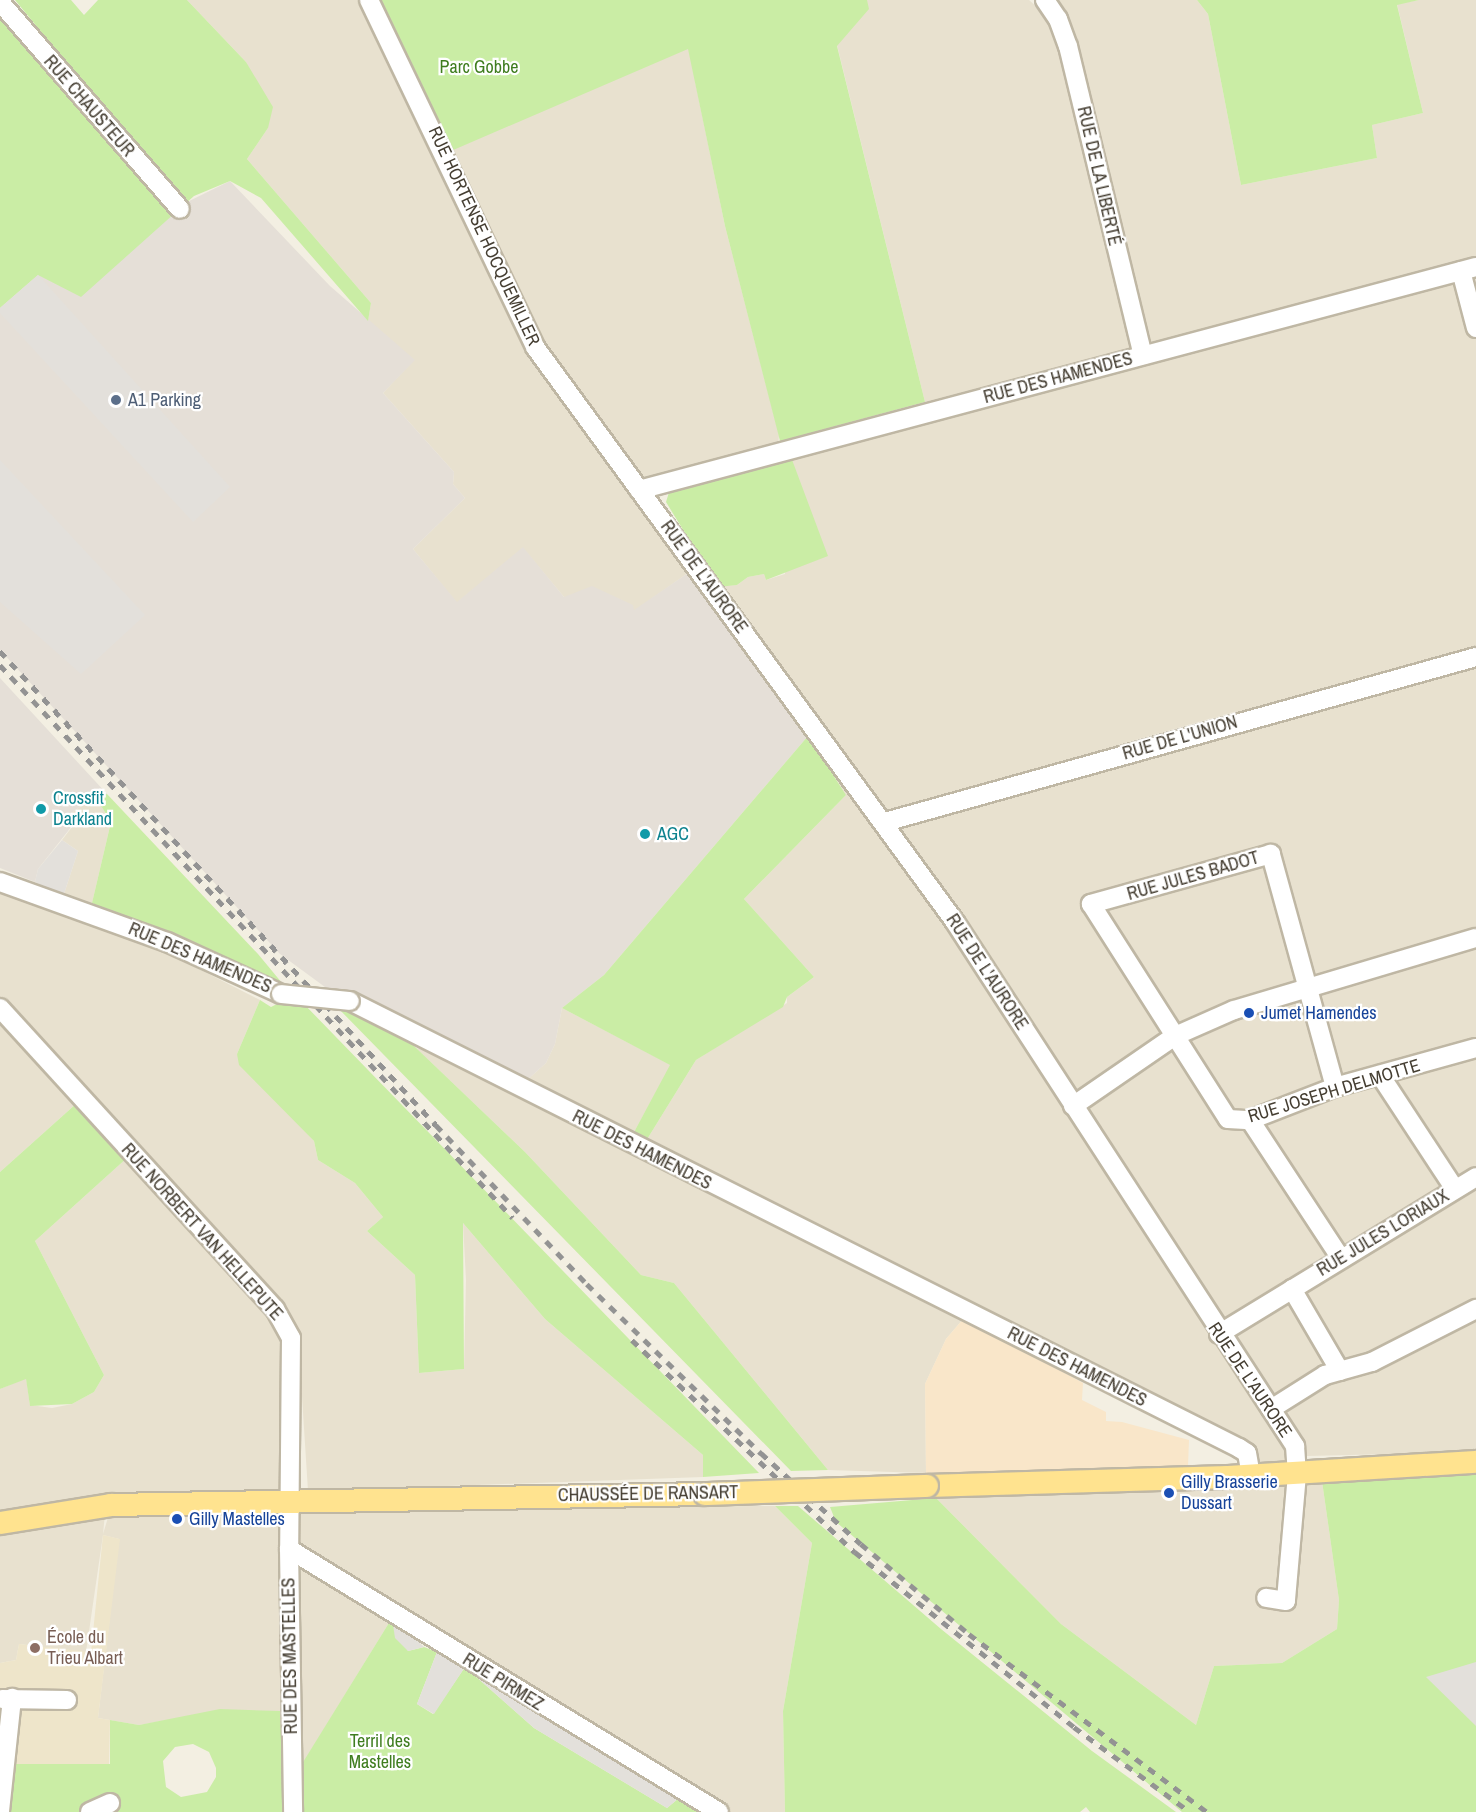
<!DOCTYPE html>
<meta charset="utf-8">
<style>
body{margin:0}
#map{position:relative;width:1476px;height:1812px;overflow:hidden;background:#f3efe2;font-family:"Archivo Narrow",sans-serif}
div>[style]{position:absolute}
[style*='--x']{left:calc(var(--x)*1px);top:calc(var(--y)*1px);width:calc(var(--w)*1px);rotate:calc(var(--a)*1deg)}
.residential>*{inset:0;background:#e8e1cf}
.commercial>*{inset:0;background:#f9e6c9}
.industrial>*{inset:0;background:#e5dfd7}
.education>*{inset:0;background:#eee5ca}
.green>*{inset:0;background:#caeda5}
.parking>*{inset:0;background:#e3e0db}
.roads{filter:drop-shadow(2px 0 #bfb7a4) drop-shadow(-2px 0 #bfb7a4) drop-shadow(0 2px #bfb7a4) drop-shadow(0 -2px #bfb7a4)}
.minor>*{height:18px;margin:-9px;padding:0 9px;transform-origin:9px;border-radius:9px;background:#fff}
.major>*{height:22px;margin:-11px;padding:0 11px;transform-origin:11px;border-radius:11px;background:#ffe38f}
.rail>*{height:4.5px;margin-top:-2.25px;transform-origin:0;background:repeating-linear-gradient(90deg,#939393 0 8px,transparent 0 16px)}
.bridges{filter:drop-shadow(2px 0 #bfb7a4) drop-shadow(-2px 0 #bfb7a4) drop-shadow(0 2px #bfb7a4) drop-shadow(0 -2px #bfb7a4)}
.minor-bridge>*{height:18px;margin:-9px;padding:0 9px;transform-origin:9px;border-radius:9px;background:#fff}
.major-bridge>*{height:22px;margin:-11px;padding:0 11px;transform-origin:11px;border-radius:11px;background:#ffe38f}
.dots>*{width:16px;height:16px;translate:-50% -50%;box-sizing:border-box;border:3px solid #fff;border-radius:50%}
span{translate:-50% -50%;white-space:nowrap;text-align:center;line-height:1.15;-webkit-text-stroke:4.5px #fff;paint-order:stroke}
.park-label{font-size:18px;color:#3f7d1f}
.street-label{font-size:18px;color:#453e32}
.service-label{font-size:18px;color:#4e5e75}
.left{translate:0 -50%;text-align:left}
.culture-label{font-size:18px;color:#0d838f}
.transit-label{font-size:18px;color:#164399}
.education-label{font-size:18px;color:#785e54}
</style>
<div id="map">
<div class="residential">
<div style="clip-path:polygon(187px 0,361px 0,504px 297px,614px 455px,688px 573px,634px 611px,564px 597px,523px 548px,457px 603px,413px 549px,465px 498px,453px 484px,454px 472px,383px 393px,414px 360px,367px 325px,371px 303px,247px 159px,268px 128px,246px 62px)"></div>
<div style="clip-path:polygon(677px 0,1029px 0,1048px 17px,1038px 0,1197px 0,1208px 14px,1241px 185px,1377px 158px,1372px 125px,1423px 113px,1397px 4px,1419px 0,1476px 0,1476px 259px,1151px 346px,1068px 46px,1067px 72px,1135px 347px,925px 402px,837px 45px,695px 81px,725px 226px,779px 435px,778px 446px,650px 487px,533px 326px,443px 150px)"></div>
<div style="clip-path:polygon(1476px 274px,1476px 1452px,1307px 1456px,1263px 1468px,964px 1318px,946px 1339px,925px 1384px,926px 1473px,828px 1470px,674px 1283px,641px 1275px,525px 1152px,416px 1048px,526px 1081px,546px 1063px,555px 1044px,562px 1008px,671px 1065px,633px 1134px,646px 1141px,696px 1060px,787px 1003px,787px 997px,814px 977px,744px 899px,846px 795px,712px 587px,737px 585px,748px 577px,764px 574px,766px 580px,785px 574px,791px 457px)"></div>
<div style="clip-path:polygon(95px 796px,111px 822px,92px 903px,63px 897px,78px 851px,62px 840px,72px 827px,63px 819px)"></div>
<div style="clip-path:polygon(0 888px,116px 927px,260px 1000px,237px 1054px,314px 1141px,318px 1160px,355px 1183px,383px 1217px,367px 1231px,415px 1275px,419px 1373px,464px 1369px,466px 1280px,463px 1223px,545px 1319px,703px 1455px,703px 1477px,308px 1491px,298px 1334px,243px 1261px,0 999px)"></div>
<div style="clip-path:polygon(0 1015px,77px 1103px,0 1172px)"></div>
<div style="clip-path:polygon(128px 1157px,267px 1307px,285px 1343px,284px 1491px,0 1518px,0 1389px,26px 1378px,30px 1405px,52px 1408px,72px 1404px,94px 1392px,104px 1375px,35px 1241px)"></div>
<div style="clip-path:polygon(1322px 1481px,1339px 1600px,1337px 1629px,1282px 1663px,1214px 1666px,1196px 1725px,1061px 1624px,936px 1498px)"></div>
<div style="clip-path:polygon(775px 1506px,812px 1543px,783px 1711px,785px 1812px,717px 1812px,292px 1547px,293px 1508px)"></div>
<div style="clip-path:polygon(291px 1509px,287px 1707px,280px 1711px,220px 1711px,139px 1725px,98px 1718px,119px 1539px,103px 1535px,86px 1652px,19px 1644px,16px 1660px,0 1663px,0 1533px,105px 1514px,103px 1534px,110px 1511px)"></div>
<div style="clip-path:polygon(294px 1560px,392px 1618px,300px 1768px)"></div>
</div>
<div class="commercial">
<div style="clip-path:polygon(964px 1318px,1083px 1383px,1082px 1400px,1106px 1412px,1106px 1421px,1122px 1422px,1189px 1440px,1188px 1466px,926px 1473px,925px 1384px,946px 1339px)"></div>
</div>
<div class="industrial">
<div style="clip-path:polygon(230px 181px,330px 286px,415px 360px,383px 393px,454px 472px,453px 484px,465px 498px,413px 549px,457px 602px,523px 547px,564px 597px,592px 586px,633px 605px,634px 610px,688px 573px,808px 736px,604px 975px,562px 1008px,555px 1044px,546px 1063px,526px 1081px,356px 995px,325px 987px,280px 954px,0 650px,0 308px,38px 275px)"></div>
<div style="clip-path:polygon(0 678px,107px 794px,95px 796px,63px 819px,72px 826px,38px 869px,35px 882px,0 868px)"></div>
</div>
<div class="education">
<div style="clip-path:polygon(103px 1535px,120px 1539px,98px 1718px,110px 1720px,109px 1764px,13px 1764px,0 1741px,0 1663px,16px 1660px,19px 1644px,91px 1652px)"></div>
</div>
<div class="green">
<div style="clip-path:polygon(0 0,12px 0,101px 105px,15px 0,71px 0,84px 15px,98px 0,187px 0,246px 62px,273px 107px,268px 128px,247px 159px,371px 303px,368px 321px,261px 198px,230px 181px,194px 196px,81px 297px,38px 275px,0 308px)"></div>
<div style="clip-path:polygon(369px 0,867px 0,869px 9px,837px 46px,925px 402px,780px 441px,725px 226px,688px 49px,444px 154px)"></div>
<div style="clip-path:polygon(1197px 0,1419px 0,1397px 5px,1423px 113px,1372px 125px,1377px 158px,1241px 185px,1208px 14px)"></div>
<div style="clip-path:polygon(791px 457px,828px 556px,766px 580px,764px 574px,748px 577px,737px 585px,718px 587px,666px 502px,670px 489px)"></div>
<div style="clip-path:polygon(808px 736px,846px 795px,744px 899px,814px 977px,787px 997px,783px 1007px,696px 1060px,646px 1141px,633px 1134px,670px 1065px,562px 1008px,604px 975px)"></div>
<div style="clip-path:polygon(107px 794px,258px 954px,282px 983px,271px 983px,92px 903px,111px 822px,95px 796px)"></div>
<div style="clip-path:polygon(260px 1000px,271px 1007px,279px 1003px,303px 1003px,759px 1473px,703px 1477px,703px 1455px,545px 1319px,463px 1223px,464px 1369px,419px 1373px,415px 1275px,367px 1231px,383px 1217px,355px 1183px,318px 1160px,314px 1141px,239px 1065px,237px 1054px)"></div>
<div style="clip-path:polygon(337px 1007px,390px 1023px,525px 1152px,641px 1275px,674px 1283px,828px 1470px,791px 1471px)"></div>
<div style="clip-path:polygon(77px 1103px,128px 1157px,35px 1241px,104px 1375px,94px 1392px,72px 1404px,30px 1406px,26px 1379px,0 1389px,0 1172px)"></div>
<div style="clip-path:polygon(1476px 1471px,1476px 1812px,1182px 1812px,836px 1522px,830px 1507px,936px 1498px,1061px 1624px,1196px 1725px,1214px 1666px,1282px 1663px,1337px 1629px,1339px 1600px,1322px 1481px)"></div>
<div style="clip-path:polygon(775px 1506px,798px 1506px,941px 1629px,1092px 1751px,1176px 1812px,1090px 1812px,1086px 1807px,1080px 1812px,785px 1812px,783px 1711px,812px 1543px)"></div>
<div style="clip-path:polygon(392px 1618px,408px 1651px,424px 1647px,437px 1652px,417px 1704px,433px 1714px,465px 1667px,534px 1728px,667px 1808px,679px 1798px,705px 1812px,295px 1812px,300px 1767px)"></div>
<div style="clip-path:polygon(evenodd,220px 1709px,280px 1711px,285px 1812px,0 1812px,13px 1764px,110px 1764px,110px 1720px,139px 1725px,220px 1709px,193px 1744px,209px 1752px,216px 1768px,216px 1777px,207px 1792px,181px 1797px,166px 1787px,163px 1761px,175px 1747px,193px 1744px)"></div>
</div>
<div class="parking">
<div style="clip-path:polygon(38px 275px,230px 487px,193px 522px,0 313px,0 308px)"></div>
<div style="clip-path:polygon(0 460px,145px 615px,81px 674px,0 602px)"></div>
<div style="clip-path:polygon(62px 840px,78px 851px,63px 897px,35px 882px,38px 869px)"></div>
<div style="clip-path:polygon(392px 1618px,424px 1647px,408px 1651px,395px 1638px)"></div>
<div style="clip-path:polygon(437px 1652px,465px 1667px,679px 1798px,667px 1808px,534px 1728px,465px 1667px,434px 1714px,417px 1704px)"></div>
<div style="clip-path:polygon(1476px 1662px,1476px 1726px,1426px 1677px)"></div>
</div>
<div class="roads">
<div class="minor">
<div style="--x:369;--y:0;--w:385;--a:64.4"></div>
<div style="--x:535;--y:347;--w:712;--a:53.85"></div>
<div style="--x:955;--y:922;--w:625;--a:57.02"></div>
<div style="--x:1295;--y:1446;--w:28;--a:86"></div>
<div style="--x:1297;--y:1474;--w:127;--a:95"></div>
<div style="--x:1286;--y:1601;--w:20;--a:-171"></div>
<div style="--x:1045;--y:0;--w:23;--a:56"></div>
<div style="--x:1058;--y:19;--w:29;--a:70"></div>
<div style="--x:1068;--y:46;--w:318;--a:76.4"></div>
<div style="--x:0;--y:2;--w:274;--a:49"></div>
<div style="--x:1461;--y:271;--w:59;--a:75.3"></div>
<div style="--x:639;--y:490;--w:866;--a:-14.92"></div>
<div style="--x:885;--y:822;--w:614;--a:-15.6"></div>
<div style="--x:0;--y:882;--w:177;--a:19.8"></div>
<div style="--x:167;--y:942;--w:125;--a:24.5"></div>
<div style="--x:350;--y:1001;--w:995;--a:26.69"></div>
<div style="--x:1239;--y:1448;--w:9;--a:32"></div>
<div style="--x:1247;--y:1453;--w:23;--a:80"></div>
<div style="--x:0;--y:1008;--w:408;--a:47.6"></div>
<div style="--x:275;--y:1309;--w:33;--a:61"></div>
<div style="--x:291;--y:1338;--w:211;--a:90.5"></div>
<div style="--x:289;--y:1549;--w:263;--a:89.1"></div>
<div style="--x:1380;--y:1075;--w:136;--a:56.7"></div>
<div style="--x:1335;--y:1087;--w:242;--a:-105.4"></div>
<div style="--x:1271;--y:854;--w:187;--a:164.5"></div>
<div style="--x:1091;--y:904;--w:255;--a:57.5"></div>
<div style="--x:1228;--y:1119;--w:22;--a:3"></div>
<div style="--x:1250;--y:1120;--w:91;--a:-21.2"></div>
<div style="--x:1335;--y:1087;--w:146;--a:-15.5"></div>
<div style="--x:1073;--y:1106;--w:124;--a:-34.5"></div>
<div style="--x:1175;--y:1036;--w:64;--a:-23.8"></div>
<div style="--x:1234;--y:1010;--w:252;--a:-16.6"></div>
<div style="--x:1250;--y:1120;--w:164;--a:56.7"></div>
<div style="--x:1292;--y:1289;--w:95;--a:59.7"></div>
<div style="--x:1219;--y:1334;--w:301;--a:-31.4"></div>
<div style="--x:1271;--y:1409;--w:64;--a:-32.2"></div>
<div style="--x:1325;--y:1375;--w:49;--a:-15.5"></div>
<div style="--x:1372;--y:1362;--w:117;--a:-27"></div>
<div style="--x:289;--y:1549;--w:504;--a:31.45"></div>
<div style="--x:2;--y:1699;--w:65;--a:0.9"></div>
<div style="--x:0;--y:1811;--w:114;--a:-83.9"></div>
<div style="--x:90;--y:1812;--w:22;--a:-24"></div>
</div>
<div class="major">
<div style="--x:927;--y:1486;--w:301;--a:-1.7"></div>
<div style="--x:1228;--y:1477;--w:248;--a:-3.5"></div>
<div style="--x:0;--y:1523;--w:112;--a:-9.2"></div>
<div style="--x:111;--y:1505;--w:594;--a:-1.06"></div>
</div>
</div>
<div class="rail">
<div style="--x:0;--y:651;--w:644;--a:47.39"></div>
<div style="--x:436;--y:1125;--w:219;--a:46.5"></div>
<div style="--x:587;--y:1284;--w:243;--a:44.2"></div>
<div style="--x:761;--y:1453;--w:135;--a:42.3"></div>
<div style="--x:861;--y:1544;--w:141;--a:39.8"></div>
<div style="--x:969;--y:1634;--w:297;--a:36.8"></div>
<div style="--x:0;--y:665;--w:754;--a:47.15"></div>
<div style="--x:632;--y:1340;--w:308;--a:43.6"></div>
<div style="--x:855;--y:1552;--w:280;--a:38.6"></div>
<div style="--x:1074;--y:1727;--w:144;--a:36.2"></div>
</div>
<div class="bridges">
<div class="minor-bridge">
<div style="--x:281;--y:994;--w:69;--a:5.8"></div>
</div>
<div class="major-bridge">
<div style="--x:705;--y:1494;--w:222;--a:-2.1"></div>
</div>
</div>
<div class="dots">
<div style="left:116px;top:400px;background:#5c6f8a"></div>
<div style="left:41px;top:809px;background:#0f9aa8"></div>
<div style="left:645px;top:834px;background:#0f9aa8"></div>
<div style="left:1249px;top:1013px;background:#1a4fb4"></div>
<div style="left:1169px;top:1493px;background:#1a4fb4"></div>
<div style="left:177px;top:1519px;background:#1a4fb4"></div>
<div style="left:35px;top:1648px;background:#8d6e63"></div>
</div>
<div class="park-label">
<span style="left:479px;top:67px">Parc Gobbe</span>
<span style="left:380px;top:1752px">Terril des<br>Mastelles</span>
</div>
<div class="street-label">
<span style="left:89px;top:106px;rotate:49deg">RUE CHAUSTEUR</span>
<span style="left:1099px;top:176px;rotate:77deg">RUE DE LA LIBERTÉ</span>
<span style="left:484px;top:236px;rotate:65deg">RUE HORTENSE HOCQUEMILLER</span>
<span style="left:1058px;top:378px;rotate:-15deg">RUE DES HAMENDES</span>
<span style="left:704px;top:577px;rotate:54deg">RUE DE L'AURORE</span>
<span style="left:1180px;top:738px;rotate:-16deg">RUE DE L'UNION</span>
<span style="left:1193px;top:876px;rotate:-16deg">RUE JULES BADOT</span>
<span style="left:200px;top:958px;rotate:23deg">RUE DES HAMENDES</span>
<span style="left:987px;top:972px;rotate:57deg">RUE DE L'AURORE</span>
<span style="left:1334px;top:1091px;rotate:-17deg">RUE JOSEPH DELMOTTE</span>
<span style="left:642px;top:1150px;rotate:27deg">RUE DES HAMENDES</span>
<span style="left:202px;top:1232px;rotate:48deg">RUE NORBERT VAN HELLEPUTE</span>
<span style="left:1383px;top:1233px;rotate:-31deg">RUE JULES LORIAUX</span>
<span style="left:1077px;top:1367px;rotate:27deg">RUE DES HAMENDES</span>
<span style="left:1250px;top:1380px;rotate:56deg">RUE DE L'AURORE</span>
<span style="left:648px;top:1494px;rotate:-1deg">CHAUSSÉE DE RANSART</span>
<span style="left:290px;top:1656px;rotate:-91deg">RUE DES MASTELLES</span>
<span style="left:503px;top:1682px;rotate:32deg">RUE PIRMEZ</span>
</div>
<div class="service-label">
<span class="left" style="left:128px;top:400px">A1 Parking</span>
</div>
<div class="culture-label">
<span class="left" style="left:53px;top:809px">Crossfit<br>Darkland</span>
<span class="left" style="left:657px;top:834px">AGC</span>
</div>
<div class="transit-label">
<span class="left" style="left:1261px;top:1013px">Jumet Hamendes</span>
<span class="left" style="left:1181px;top:1493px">Gilly Brasserie<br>Dussart</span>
<span class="left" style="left:189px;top:1519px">Gilly Mastelles</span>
</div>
<div class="education-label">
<span class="left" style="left:47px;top:1648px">École du<br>Trieu Albart</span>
</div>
</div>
